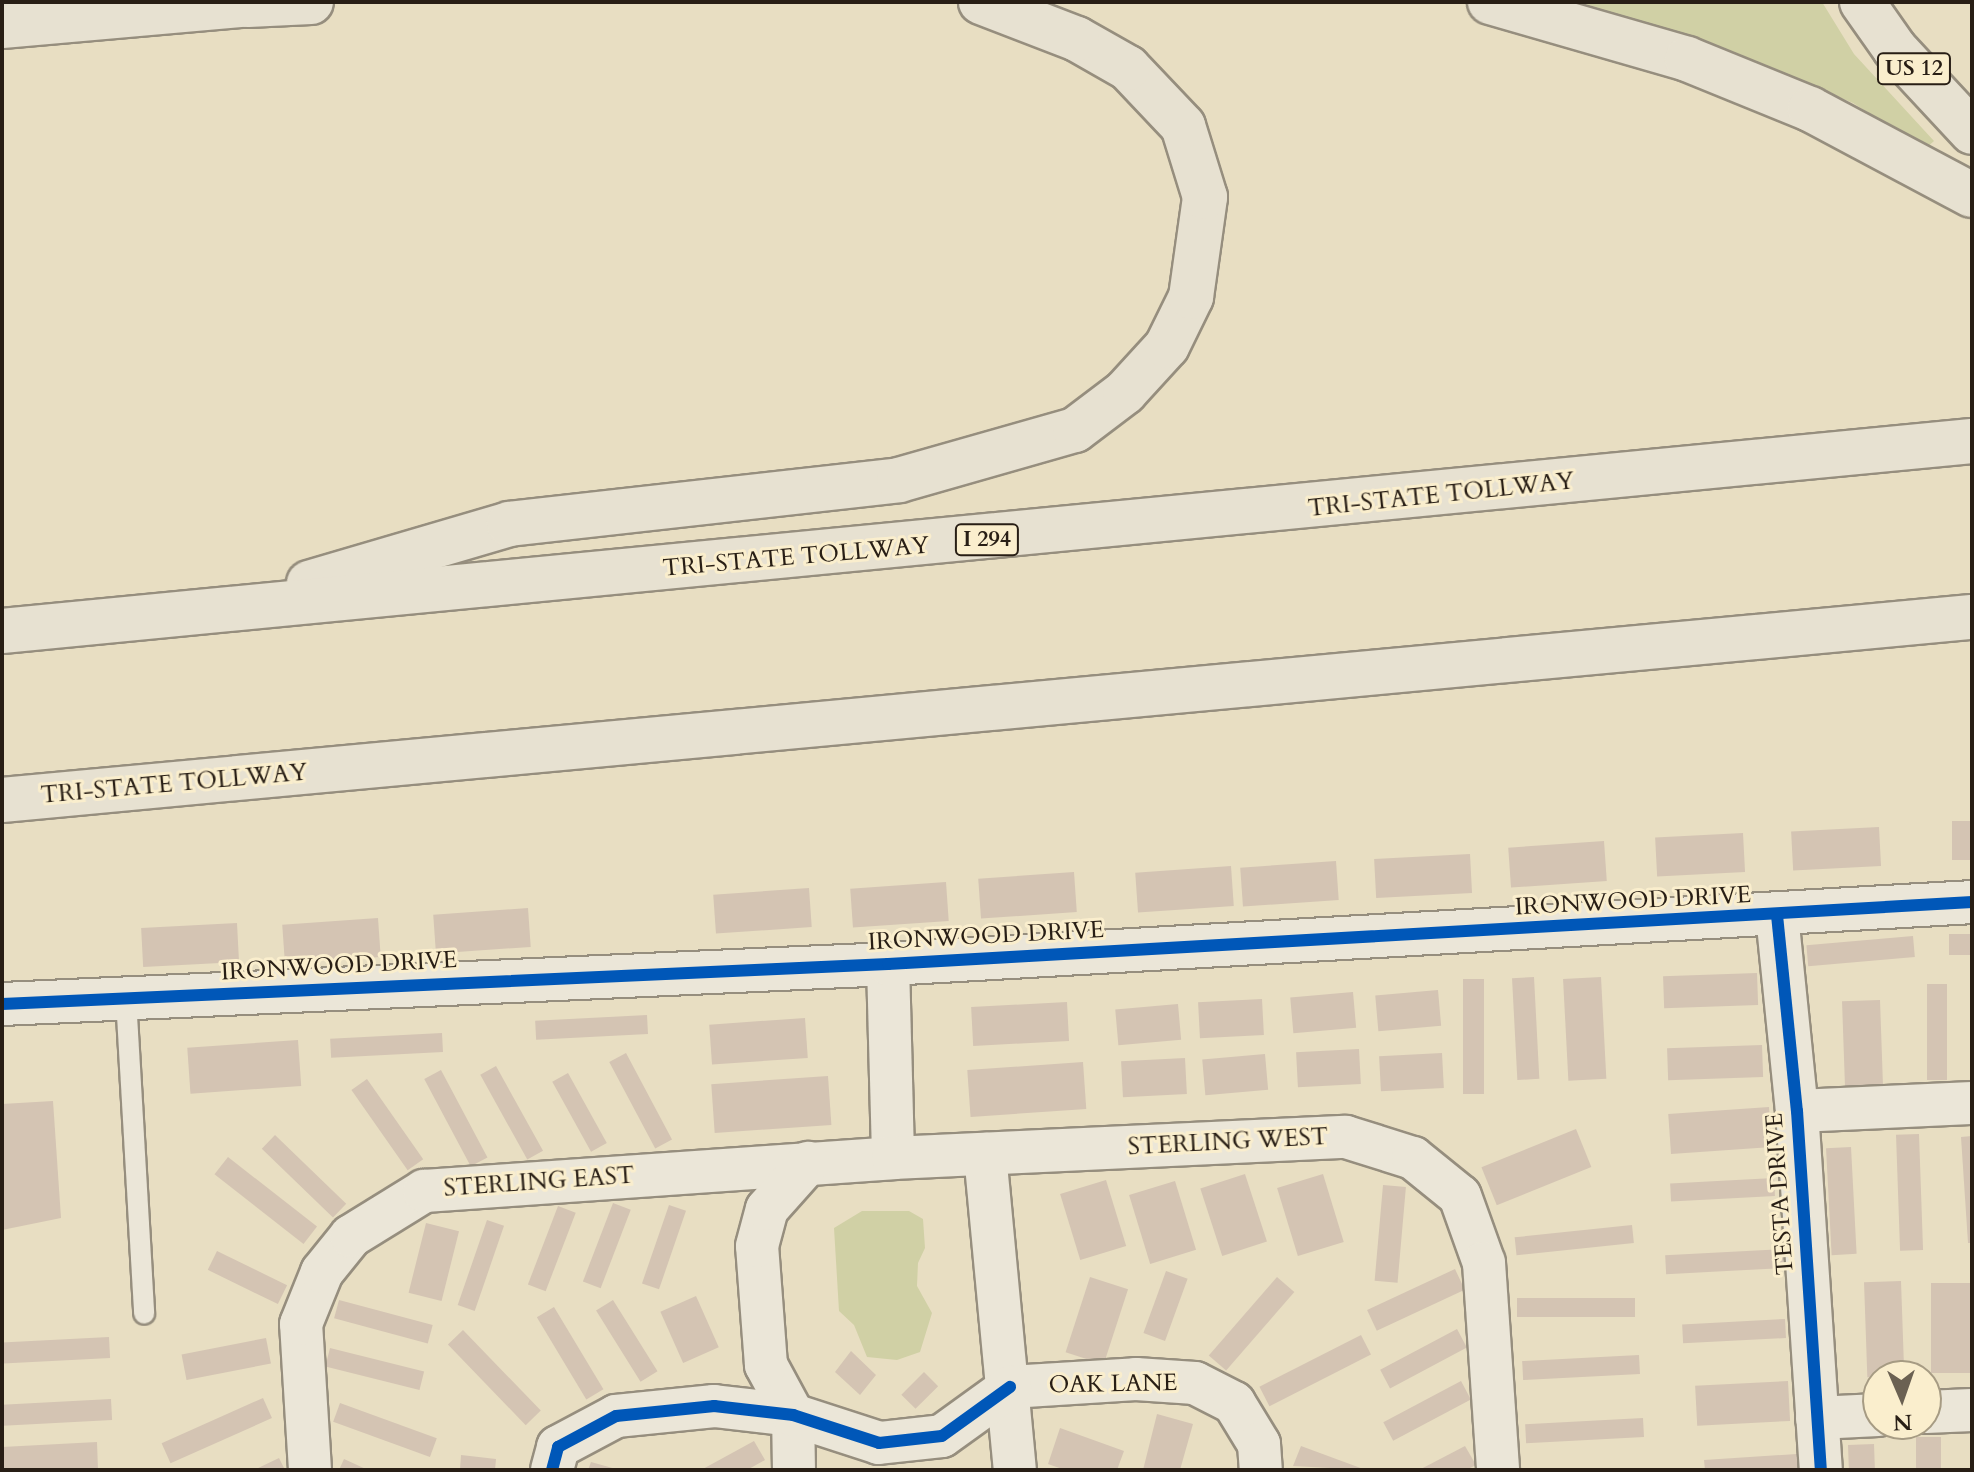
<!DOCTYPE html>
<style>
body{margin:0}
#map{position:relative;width:1974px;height:1472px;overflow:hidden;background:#e8dec2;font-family:Cardo,serif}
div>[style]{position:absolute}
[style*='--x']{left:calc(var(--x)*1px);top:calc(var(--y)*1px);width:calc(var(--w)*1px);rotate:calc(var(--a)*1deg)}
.green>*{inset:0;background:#d0d0a5}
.building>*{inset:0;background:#d4c4b3;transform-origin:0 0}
.roads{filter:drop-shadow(2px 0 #968e7e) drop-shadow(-2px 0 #968e7e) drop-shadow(0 2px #968e7e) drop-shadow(0 -2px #968e7e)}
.service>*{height:20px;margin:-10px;padding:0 10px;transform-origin:10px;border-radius:10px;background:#ebe6d8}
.minor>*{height:42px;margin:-21px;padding:0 21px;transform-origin:21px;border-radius:21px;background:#ebe6d8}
.trunk>*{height:44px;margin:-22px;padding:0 22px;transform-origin:22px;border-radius:22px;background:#e7e1d1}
.motorway>*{height:44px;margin:-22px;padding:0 22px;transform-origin:22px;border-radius:22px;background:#e7e1d1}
.cycleway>*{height:12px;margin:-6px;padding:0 6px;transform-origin:6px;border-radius:6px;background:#0057b8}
span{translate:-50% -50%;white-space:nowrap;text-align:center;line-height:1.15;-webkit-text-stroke:6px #faeecd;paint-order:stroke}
.shield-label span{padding:2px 6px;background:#faeecd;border:2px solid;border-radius:6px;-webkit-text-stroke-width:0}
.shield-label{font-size:22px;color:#281e15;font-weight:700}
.street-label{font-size:24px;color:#281e15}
.frame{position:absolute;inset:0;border:4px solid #281e15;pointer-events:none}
.north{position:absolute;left:1862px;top:1360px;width:80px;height:80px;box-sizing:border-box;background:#faeecd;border:2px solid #a69b83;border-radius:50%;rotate:178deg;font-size:22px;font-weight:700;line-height:32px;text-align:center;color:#281e15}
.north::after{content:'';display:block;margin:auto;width:28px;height:36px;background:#6b6152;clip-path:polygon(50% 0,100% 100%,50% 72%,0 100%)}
</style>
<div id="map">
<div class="green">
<div style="clip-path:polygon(1579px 2px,1822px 2px,1854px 54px,1934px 141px,1925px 149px,1853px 103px,1718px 46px)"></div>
<div style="clip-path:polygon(862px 1211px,909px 1211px,923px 1219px,925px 1248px,918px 1263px,917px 1286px,932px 1313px,920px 1352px,897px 1360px,867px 1357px,854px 1325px,839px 1311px,834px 1228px)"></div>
</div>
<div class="building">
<div style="left:1972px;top:821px;width:39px;height:20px;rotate:90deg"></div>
<div style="left:1879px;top:827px;width:39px;height:88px;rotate:87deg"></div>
<div style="left:1743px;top:833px;width:39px;height:88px;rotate:87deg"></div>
<div style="left:1604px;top:841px;width:40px;height:96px;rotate:86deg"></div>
<div style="left:1470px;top:854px;width:39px;height:96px;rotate:87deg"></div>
<div style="left:1336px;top:861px;width:39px;height:96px;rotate:86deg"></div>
<div style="left:1231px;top:866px;width:40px;height:96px;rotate:86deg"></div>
<div style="left:1074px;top:872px;width:40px;height:96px;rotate:86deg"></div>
<div style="left:946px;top:882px;width:39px;height:96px;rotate:86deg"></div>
<div style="left:809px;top:888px;width:39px;height:96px;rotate:86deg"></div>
<div style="left:528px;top:908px;width:39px;height:95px;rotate:86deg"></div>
<div style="left:378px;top:918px;width:39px;height:96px;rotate:86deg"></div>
<div style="left:237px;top:923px;width:39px;height:96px;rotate:87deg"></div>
<div style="left:1972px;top:934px;width:21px;height:23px;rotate:90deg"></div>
<div style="left:1913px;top:936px;width:21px;height:107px;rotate:85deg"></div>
<div style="left:1757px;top:973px;width:32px;height:94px;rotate:88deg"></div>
<div style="left:1534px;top:977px;width:102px;height:22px;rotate:87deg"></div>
<div style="left:1601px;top:977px;width:102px;height:38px;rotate:87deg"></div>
<div style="left:1463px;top:979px;width:21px;height:115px"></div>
<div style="left:1927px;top:984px;width:20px;height:96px"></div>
<div style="left:1438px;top:990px;width:36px;height:63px;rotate:85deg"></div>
<div style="left:1353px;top:992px;width:36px;height:63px;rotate:85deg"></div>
<div style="left:1262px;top:999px;width:36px;height:64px;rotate:87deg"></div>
<div style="left:1880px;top:1000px;width:87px;height:38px;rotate:88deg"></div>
<div style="left:1067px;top:1002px;width:39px;height:96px;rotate:87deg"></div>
<div style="left:1178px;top:1004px;width:36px;height:63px;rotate:85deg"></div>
<div style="left:647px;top:1015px;width:19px;height:112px;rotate:87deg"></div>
<div style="left:805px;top:1018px;width:40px;height:96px;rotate:86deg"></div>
<div style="left:442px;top:1033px;width:19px;height:112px;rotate:87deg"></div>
<div style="left:298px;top:1040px;width:46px;height:111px;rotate:86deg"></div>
<div style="left:1762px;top:1045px;width:32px;height:95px;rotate:88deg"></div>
<div style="left:1359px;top:1049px;width:35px;height:63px;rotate:87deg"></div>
<div style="left:626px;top:1053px;width:98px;height:19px;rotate:62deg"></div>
<div style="left:1442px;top:1053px;width:35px;height:63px;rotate:87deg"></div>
<div style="left:1265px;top:1054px;width:36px;height:63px;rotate:85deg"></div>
<div style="left:1185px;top:1058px;width:36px;height:64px;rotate:87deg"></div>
<div style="left:1083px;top:1062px;width:47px;height:116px;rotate:86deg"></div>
<div style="left:496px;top:1066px;width:97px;height:18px;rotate:61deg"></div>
<div style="left:441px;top:1070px;width:99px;height:19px;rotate:62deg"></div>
<div style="left:568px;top:1073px;width:80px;height:18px;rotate:61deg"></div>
<div style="left:828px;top:1076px;width:49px;height:117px;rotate:86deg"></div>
<div style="left:367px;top:1079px;width:98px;height:19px;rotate:55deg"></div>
<div style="clip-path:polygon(53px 1101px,61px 1218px,2px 1230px,2px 1104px)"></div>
<div style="left:1769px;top:1107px;width:40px;height:101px;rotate:86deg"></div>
<div style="left:1576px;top:1129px;width:41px;height:102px;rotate:68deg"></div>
<div style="left:1919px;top:1134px;width:116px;height:23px;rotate:88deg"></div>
<div style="left:275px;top:1135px;width:99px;height:19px;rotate:44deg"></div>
<div style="clip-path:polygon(1972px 1136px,1972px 1243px,1968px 1243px,1961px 1137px)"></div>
<div style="left:1851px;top:1147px;width:107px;height:25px;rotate:87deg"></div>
<div style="left:228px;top:1157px;width:113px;height:22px;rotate:38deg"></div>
<div style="left:1245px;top:1174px;width:71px;height:47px;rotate:72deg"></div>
<div style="left:1323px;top:1174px;width:71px;height:48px;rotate:73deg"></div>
<div style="left:1774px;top:1178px;width:18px;height:104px;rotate:87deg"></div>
<div style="left:1106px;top:1180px;width:69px;height:48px;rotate:73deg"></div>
<div style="left:1175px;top:1181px;width:72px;height:48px;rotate:73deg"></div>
<div style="left:1383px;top:1185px;width:23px;height:96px;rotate:5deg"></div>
<div style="left:613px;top:1203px;width:19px;height:84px;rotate:21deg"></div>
<div style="left:669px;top:1205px;width:18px;height:83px;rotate:19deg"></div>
<div style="left:558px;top:1206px;width:19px;height:84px;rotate:21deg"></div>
<div style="left:487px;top:1220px;width:18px;height:90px;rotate:19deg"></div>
<div style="left:426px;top:1223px;width:34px;height:72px;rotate:14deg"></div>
<div style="left:1632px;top:1225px;width:18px;height:118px;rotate:84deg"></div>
<div style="left:1783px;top:1249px;width:19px;height:118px;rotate:87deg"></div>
<div style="left:217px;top:1251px;width:78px;height:21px;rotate:26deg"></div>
<div style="left:1455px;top:1269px;width:23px;height:97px;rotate:65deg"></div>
<div style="left:1166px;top:1271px;width:23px;height:66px;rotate:20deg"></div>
<div style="left:1090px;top:1277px;width:40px;height:79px;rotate:18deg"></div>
<div style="left:1277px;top:1277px;width:23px;height:104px;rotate:41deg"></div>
<div style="left:1901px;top:1281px;width:95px;height:37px;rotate:88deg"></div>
<div style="left:1972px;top:1283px;width:90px;height:41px;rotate:90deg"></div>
<div style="left:696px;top:1296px;width:56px;height:39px;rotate:66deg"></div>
<div style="left:1635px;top:1298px;width:19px;height:118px;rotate:90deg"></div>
<div style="left:339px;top:1300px;width:97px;height:19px;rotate:15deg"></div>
<div style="left:613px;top:1300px;width:84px;height:20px;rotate:58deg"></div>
<div style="left:554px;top:1307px;width:96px;height:20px;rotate:59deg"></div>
<div style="left:1785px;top:1319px;width:19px;height:103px;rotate:87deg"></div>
<div style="left:1457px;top:1329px;width:21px;height:87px;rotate:62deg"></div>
<div style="left:463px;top:1330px;width:112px;height:21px;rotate:46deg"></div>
<div style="left:1361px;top:1335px;width:22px;height:114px;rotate:63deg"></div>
<div style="left:109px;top:1337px;width:21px;height:107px;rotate:87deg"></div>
<div style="left:266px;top:1338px;width:26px;height:86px;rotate:79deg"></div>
<div style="left:330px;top:1348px;width:97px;height:19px;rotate:14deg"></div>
<div style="clip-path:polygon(851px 1351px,876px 1375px,860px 1395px,835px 1372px)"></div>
<div style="left:1639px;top:1355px;width:19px;height:117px;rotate:87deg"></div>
<div style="left:924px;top:1372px;width:20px;height:32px;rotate:45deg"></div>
<div style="left:1461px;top:1381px;width:21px;height:88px;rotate:62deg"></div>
<div style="left:1788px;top:1381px;width:40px;height:93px;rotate:87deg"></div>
<div style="left:263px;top:1398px;width:22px;height:111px;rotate:66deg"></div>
<div style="left:111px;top:1399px;width:21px;height:109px;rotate:87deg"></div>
<div style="left:340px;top:1403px;width:103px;height:20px;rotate:20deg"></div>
<div style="clip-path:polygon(1157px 1414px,1193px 1424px,1180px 1470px,1143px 1470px)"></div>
<div style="left:1643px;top:1418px;width:19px;height:118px;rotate:87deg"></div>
<div style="clip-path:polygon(1060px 1428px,1124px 1451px,1117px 1470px,1065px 1470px,1048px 1464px)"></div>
<div style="left:1916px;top:1437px;width:25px;height:33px"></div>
<div style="clip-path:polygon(754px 1441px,765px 1460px,747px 1470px,701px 1470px)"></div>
<div style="clip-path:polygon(97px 1442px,98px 1470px,2px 1470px,2px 1447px)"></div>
<div style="left:1874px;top:1444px;width:26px;height:26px;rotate:88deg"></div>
<div style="clip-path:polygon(1301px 1446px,1366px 1470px,1293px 1466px)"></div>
<div style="clip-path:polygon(1465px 1446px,1476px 1465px,1466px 1470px,1419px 1470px)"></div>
<div style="clip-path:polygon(1797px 1454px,1798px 1470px,1705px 1470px,1704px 1460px)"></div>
<div style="clip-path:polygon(461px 1455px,496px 1459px,495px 1470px,460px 1470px)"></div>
<div style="clip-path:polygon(279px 1458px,285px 1470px,254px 1470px)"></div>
<div style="clip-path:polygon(344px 1459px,368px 1470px,339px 1470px)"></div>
<div style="clip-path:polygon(591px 1462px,616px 1469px,616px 1470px,588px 1470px)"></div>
</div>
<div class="roads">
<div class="service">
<div style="--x:126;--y:998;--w:316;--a:86.7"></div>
</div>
<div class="minor">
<div style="--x:1777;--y:915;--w:197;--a:84.2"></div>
<div style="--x:1797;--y:1111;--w:360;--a:86.2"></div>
<div style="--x:888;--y:964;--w:194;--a:88.5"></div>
<div style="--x:2;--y:1004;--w:887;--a:-2.58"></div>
<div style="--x:888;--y:964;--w:1086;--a:-3.27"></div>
<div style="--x:1797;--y:1111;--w:175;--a:-2.6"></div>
<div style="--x:985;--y:1154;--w:317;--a:84.6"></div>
<div style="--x:1010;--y:1387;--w:126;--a:-3.6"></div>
<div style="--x:1136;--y:1379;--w:59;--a:3.9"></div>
<div style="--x:1195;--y:1383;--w:44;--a:27.1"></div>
<div style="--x:1234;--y:1403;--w:48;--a:58.6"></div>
<div style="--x:1259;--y:1444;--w:26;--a:86"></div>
<div style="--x:1926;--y:1412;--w:46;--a:-2.5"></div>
<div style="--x:1817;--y:1418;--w:61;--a:-2.8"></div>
<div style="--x:310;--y:1470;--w:146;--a:-93.5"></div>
<div style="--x:301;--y:1324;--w:56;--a:-68"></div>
<div style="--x:322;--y:1272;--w:46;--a:-51.1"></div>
<div style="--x:351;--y:1236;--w:86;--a:-31.7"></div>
<div style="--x:424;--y:1191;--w:470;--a:-4"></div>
<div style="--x:893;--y:1158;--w:453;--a:-2.7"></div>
<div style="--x:1346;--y:1137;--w:70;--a:17.4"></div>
<div style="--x:1413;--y:1158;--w:60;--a:39"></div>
<div style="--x:1460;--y:1196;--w:71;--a:70.3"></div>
<div style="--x:1484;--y:1263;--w:207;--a:86.1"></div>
<div style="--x:552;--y:1470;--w:24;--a:-75"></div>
<div style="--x:558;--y:1447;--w:66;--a:-28.1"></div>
<div style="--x:616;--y:1416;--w:99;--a:-5.8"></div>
<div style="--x:714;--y:1406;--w:80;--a:6.5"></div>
<div style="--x:793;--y:1415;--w:90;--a:18"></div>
<div style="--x:879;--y:1443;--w:63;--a:-6.3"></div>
<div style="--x:942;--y:1436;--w:84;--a:-35.8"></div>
<div style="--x:794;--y:1470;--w:55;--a:-91"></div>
<div style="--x:793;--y:1415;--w:57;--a:-118.4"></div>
<div style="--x:766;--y:1365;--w:119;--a:-94.3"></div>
<div style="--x:757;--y:1246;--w:38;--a:-75"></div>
<div style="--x:767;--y:1209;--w:62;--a:-48.3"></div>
</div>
<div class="trunk">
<div style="--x:1490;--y:2;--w:205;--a:16.1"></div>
<div style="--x:1687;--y:59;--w:133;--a:22.1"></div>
<div style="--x:1810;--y:109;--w:183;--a:28"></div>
<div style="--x:1862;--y:2;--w:57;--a:54.9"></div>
<div style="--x:1895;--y:49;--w:113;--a:47.1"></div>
<div style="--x:2;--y:26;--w:273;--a:-5"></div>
</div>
<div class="motorway">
<div style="--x:248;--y:5;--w:63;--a:-2.7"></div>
<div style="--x:309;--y:583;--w:209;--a:-16.4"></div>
<div style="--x:509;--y:524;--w:392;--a:-6.4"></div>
<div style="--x:899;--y:480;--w:183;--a:-15.9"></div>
<div style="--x:1075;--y:430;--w:63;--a:-37.2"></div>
<div style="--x:1125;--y:392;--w:62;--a:-47.6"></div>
<div style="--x:1167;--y:346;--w:55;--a:-63.9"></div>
<div style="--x:1191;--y:297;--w:101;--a:-82"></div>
<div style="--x:1205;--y:197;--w:74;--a:-107.2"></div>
<div style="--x:1183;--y:126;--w:80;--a:-133.5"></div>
<div style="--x:1128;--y:68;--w:59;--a:-150.4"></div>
<div style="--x:1077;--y:39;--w:103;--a:-158.9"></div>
<div style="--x:2;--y:631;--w:1979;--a:-5.51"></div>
<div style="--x:2;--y:800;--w:1978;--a:-5.31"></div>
</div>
</div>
<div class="cycleway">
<div style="--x:1777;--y:915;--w:197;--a:84.2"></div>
<div style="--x:1797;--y:1111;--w:360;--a:86.2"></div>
<div style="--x:2;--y:1004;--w:887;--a:-2.58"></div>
<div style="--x:888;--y:964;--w:1086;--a:-3.27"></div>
<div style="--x:552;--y:1470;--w:24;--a:-75"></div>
<div style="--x:558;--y:1447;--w:66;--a:-28.1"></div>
<div style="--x:616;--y:1416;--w:99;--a:-5.8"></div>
<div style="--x:714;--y:1406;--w:80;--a:6.5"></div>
<div style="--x:793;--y:1415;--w:90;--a:18"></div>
<div style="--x:879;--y:1443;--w:63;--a:-6.3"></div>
<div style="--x:942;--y:1436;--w:84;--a:-35.8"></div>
</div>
<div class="shield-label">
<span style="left:1914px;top:69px">US 12</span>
<span style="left:987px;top:540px">I 294</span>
</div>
<div class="street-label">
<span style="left:1441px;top:495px;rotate:-6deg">TRI-STATE TOLLWAY</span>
<span style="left:796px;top:557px;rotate:-5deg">TRI-STATE TOLLWAY</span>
<span style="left:174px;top:784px;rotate:-5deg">TRI-STATE TOLLWAY</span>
<span style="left:1633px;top:901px;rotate:-3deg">IRONWOOD DRIVE</span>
<span style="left:986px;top:936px;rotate:-3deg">IRONWOOD DRIVE</span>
<span style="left:339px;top:966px;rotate:-3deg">IRONWOOD DRIVE</span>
<span style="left:1228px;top:1142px;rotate:-3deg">STERLING WEST</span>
<span style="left:539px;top:1182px;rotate:-4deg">STERLING EAST</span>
<span style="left:1780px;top:1194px;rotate:-94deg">TESTA DRIVE</span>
<span style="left:1113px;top:1384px;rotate:-1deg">OAK LANE</span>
</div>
<div class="frame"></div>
<div class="north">N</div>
</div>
